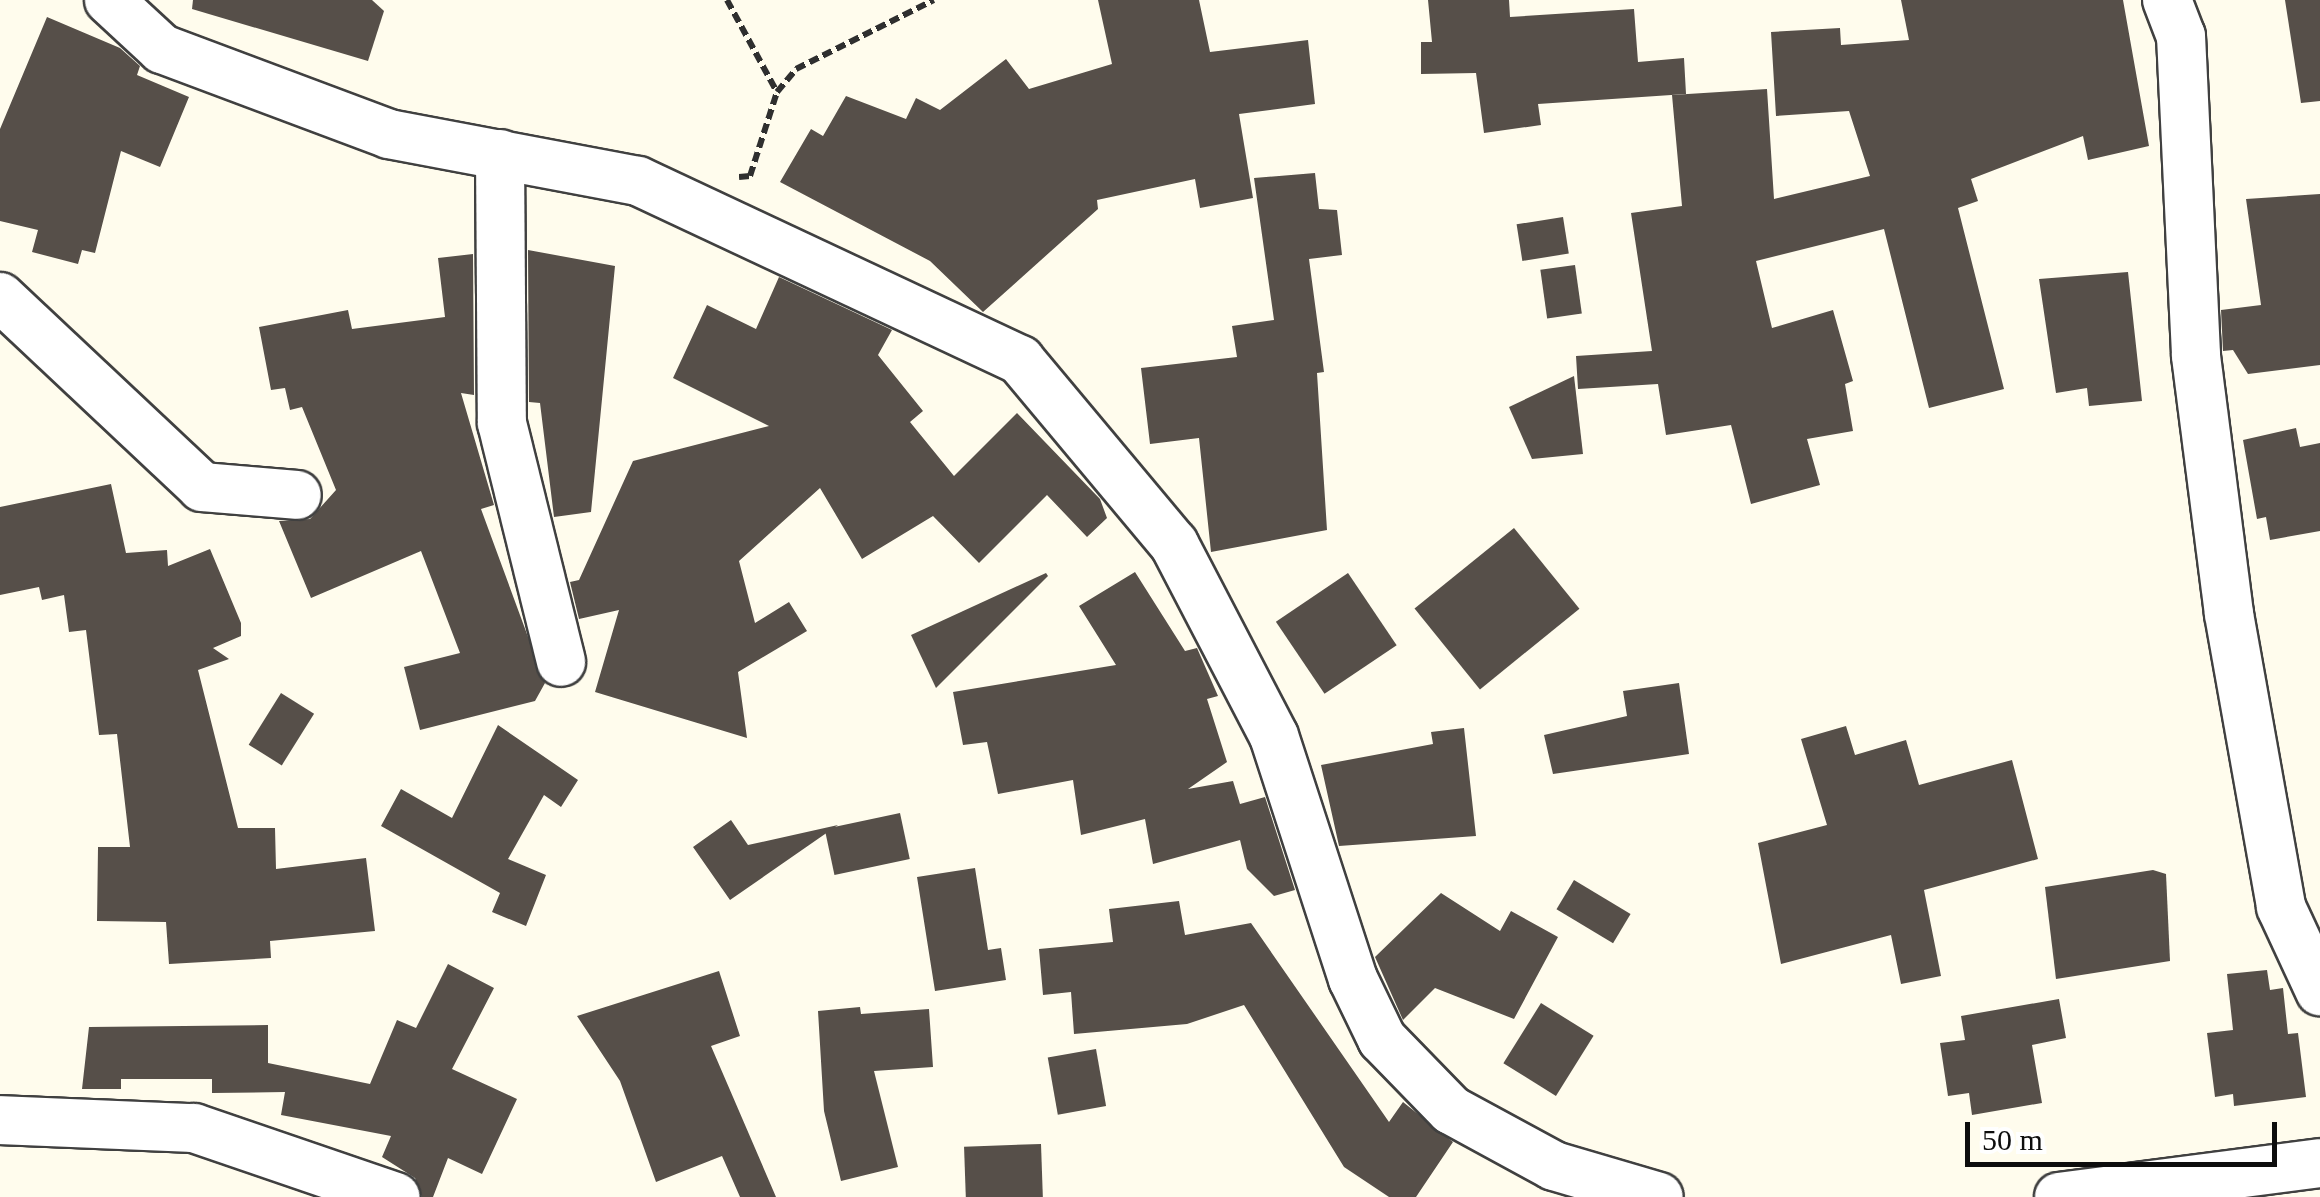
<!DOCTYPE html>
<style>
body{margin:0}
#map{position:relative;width:2320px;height:1197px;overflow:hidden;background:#fffced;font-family:Georgia,serif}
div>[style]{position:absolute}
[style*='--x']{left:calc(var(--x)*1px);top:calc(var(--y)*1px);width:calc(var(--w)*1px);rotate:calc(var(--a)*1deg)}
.building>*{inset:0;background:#564f49;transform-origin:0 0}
.path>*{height:6px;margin-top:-3px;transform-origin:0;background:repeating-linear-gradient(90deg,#2f2f2f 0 10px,transparent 0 15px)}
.roads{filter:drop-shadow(2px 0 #404040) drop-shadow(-2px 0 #404040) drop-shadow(0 2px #404040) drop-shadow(0 -2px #404040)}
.minor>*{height:48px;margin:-24px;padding:0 24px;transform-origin:24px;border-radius:24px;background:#fff}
span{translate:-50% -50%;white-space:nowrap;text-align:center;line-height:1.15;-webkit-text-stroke:10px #fff;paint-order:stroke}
.scale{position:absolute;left:1965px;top:1122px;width:312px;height:45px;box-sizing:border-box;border:5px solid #0d0d0d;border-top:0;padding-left:12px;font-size:30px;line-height:35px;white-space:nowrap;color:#0d0d0d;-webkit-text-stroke:8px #fff;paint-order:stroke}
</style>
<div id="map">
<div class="building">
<div style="clip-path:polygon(193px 0,372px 0,384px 11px,368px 61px,192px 9px)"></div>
<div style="clip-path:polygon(1098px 0,1199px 0,1210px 52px,1308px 40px,1315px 104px,1239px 114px,1253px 198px,1200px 208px,1195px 179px,1097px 200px,1098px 209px,983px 312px,930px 261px,780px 182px,811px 129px,823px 136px,846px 96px,906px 119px,916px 98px,940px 110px,1006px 59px,1029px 89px,1112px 64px)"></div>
<div style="clip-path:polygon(1428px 0,1509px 0,1510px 17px,1634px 9px,1638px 62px,1684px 58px,1686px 94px,1538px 104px,1541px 125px,1484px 133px,1476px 73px,1421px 74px,1421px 42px,1432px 42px)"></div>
<div style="clip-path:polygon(1901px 0,2123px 0,2149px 146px,2088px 160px,2083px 136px,1971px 179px,1978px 201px,1958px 208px,2004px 389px,1929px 408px,1884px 229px,1756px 261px,1772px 328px,1833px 310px,1853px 381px,1845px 384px,1853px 431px,1807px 439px,1820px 485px,1751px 504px,1731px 425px,1666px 435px,1658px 384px,1578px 389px,1576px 356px,1652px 351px,1631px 213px,1682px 206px,1672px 95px,1767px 89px,1774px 199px,1870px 176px,1849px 111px,1776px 116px,1771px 32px,1840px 28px,1841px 45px,1909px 40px)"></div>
<div style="clip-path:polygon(2285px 0,2320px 0,2320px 101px,2301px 103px)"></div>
<div style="clip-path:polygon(47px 17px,120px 48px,140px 66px,137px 75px,189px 97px,160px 167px,121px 151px,95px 253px,82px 250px,78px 264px,32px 252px,38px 230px,0 221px,0 129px)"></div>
<div style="clip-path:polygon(1315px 173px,1319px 209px,1337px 210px,1342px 255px,1309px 259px,1324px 372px,1317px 373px,1327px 530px,1211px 552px,1199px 438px,1150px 444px,1141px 368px,1237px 357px,1232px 326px,1274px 320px,1254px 178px)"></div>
<div style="clip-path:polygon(2320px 194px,2320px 365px,2248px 374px,2233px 350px,2223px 351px,2221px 310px,2261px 305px,2246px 199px)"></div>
<div style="left:1563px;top:217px;width:37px;height:47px;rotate:81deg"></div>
<div style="clip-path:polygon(528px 250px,615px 266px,591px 512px,554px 517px,540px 403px,529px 402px)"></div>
<div style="clip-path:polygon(473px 254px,474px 395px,461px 393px,494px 505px,481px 509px,545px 683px,535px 701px,420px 730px,404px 667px,460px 653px,421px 551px,311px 598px,279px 521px,310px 519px,336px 490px,302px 407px,290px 410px,285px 388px,271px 390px,259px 327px,348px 310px,352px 329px,445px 317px,438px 258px)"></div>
<div style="left:1575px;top:265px;width:49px;height:35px;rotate:82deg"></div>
<div style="clip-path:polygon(2128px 272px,2142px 401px,2089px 406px,2087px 388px,2056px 393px,2039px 279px)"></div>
<div style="clip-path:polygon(779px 277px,892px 330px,878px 355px,923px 411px,910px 422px,954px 476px,1017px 413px,1100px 499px,1107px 518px,1087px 537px,1047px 495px,979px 563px,933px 516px,862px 559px,820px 488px,739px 561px,755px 623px,789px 602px,807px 631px,738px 672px,747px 738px,595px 692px,619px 610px,579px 619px,570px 582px,579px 580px,633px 461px,769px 426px,673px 378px,707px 305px,756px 329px)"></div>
<div style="clip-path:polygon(1574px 376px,1583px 454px,1532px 459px,1509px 407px)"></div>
<div style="clip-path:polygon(2296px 428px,2300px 447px,2320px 443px,2320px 531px,2270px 540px,2266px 517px,2257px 519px,2243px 440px)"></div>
<div style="clip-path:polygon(111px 484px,126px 553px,167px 550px,168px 566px,210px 549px,241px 623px,241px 636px,213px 648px,229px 659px,198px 670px,238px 828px,275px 828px,276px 869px,366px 858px,375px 931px,270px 941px,271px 958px,169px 964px,166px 922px,97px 921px,98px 847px,130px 847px,117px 734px,99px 735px,86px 630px,69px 632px,64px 595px,42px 600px,39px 587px,0 595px,0 507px)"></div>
<div style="left:1514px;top:528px;width:104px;height:128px;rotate:51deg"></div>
<div style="clip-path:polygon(1135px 572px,1185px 651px,1197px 648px,1218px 696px,1207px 699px,1227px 762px,1188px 789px,1233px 781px,1240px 804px,1265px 797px,1295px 890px,1274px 896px,1247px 869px,1240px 840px,1153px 864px,1145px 819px,1081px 835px,1073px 780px,998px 794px,987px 742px,963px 745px,953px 692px,1116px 665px,1079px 606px)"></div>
<div style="clip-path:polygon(1046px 573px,1048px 576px,936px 688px,911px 635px)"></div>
<div style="left:1348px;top:573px;width:87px;height:87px;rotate:56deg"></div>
<div style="clip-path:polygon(1679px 683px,1689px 754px,1553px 774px,1544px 735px,1627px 716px,1623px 691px)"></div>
<div style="left:281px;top:693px;width:39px;height:61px;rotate:32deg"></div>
<div style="clip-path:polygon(498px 725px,578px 780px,561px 807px,544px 795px,508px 859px,546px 875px,526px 926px,492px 912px,500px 893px,381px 826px,401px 789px,452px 818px)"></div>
<div style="clip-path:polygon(1846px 726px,1855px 755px,1906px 740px,1919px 785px,2012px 760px,2038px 859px,1924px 890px,1941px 976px,1901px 984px,1891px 935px,1781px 964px,1758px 843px,1827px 825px,1801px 739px)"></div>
<div style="clip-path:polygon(1464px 728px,1476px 836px,1339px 846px,1321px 765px,1433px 744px,1431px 732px)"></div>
<div style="left:900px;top:813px;width:47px;height:77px;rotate:78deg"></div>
<div style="clip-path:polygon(731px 820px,748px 845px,838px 825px,730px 900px,693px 847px)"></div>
<div style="clip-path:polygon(975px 868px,988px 950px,1001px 948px,1006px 980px,935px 991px,917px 877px)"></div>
<div style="clip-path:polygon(2153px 870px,2166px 874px,2170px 961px,2056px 979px,2045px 887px)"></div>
<div style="left:1574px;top:880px;width:66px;height:34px;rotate:31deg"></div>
<div style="clip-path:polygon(1441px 893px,1500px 931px,1511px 911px,1558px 937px,1514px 1019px,1435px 988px,1403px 1020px,1375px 957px)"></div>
<div style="clip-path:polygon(1179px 901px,1185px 935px,1251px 923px,1389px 1122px,1403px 1102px,1453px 1142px,1416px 1197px,1389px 1197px,1344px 1167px,1244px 1005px,1187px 1024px,1074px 1034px,1071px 992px,1043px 995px,1039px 949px,1113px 942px,1109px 909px)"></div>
<div style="clip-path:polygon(448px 964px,494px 988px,452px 1069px,517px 1099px,482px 1174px,448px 1158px,433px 1197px,422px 1197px,415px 1178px,382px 1157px,391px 1136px,281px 1115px,285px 1092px,212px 1093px,212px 1079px,121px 1079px,121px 1089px,82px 1089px,89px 1027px,268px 1025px,268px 1063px,370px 1084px,397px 1020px,416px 1028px)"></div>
<div style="clip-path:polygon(2267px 970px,2270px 990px,2283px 988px,2288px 1034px,2298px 1033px,2306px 1097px,2234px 1106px,2233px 1094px,2215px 1097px,2207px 1033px,2233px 1030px,2227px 974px)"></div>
<div style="clip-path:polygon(719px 971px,740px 1036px,711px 1046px,776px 1197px,740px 1197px,722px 1156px,656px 1182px,620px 1081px,577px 1016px)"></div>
<div style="clip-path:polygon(2059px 999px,2066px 1038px,2032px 1045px,2042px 1103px,1972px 1115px,1969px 1093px,1948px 1096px,1940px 1043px,1965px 1040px,1961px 1016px)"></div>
<div style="left:1541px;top:1003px;width:62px;height:71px;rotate:32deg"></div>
<div style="clip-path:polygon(860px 1007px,861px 1014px,929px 1009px,933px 1067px,874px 1071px,898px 1167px,841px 1181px,824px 1111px,818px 1011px)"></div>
<div style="left:1096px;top:1049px;width:58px;height:49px;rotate:80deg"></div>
<div style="left:1041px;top:1144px;width:53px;height:77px;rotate:88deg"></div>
</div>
<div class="path">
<div style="--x:727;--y:0;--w:105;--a:61.5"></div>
<div style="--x:739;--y:177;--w:11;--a:-5"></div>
<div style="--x:750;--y:176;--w:88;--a:-72.2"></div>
<div style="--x:777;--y:92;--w:30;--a:-50"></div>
<div style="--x:796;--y:69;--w:154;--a:-26.6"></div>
</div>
<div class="roads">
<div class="minor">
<div style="--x:109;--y:0;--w:72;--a:42.8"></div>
<div style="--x:162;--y:49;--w:242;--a:20.5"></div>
<div style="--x:389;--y:134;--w:253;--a:10.7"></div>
<div style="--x:638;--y:181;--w:422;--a:25.1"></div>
<div style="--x:1020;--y:360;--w:240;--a:50.1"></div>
<div style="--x:1174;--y:544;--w:216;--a:62.5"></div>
<div style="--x:1274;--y:736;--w:256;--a:72"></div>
<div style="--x:1353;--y:979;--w:67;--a:64.2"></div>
<div style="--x:1382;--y:1039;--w:99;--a:45.8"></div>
<div style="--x:1451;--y:1110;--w:117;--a:28.5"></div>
<div style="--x:1554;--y:1166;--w:109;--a:16.4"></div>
<div style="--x:2167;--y:0;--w:39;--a:69"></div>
<div style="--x:2181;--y:36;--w:320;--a:87.3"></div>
<div style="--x:2196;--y:356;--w:260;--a:82.7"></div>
<div style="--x:2229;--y:614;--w:298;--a:79.9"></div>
<div style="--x:2281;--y:907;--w:93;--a:65.1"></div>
<div style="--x:500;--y:154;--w:269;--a:89.6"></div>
<div style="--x:502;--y:423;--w:246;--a:76.1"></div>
<div style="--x:0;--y:297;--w:277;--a:43.2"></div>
<div style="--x:202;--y:487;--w:95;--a:4.8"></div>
<div style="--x:0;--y:1120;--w:194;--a:2.4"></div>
<div style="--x:194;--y:1128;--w:213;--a:18.9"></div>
<div style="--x:2059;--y:1197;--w:263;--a:-7.4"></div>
</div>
</div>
<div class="scale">50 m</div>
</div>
